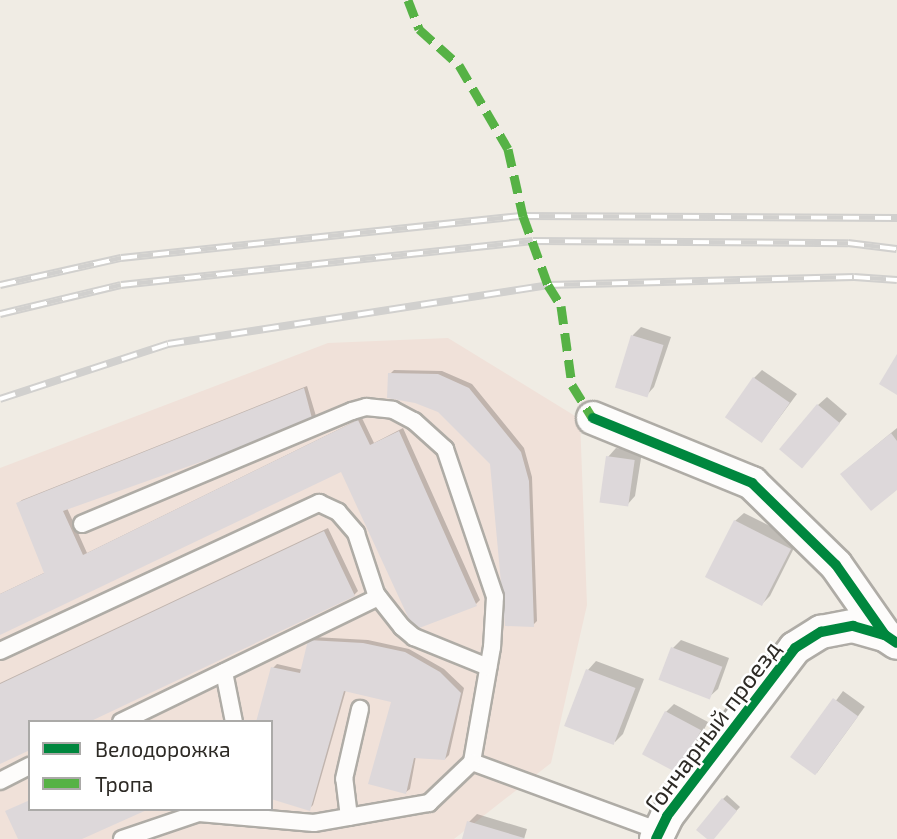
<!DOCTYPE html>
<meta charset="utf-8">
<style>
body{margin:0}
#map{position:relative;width:897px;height:839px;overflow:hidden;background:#f0ece4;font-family:"Exo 2",sans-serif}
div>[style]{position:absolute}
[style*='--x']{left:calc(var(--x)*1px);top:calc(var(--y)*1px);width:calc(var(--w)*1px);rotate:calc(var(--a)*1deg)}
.industrial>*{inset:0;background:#f0e1d9}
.shadow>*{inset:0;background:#0003;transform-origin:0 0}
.building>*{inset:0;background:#ddd8da;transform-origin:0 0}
.roads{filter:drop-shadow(2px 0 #afaca6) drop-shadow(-2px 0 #afaca6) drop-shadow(0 2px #afaca6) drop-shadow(0 -2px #afaca6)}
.lane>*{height:16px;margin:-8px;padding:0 8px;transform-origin:8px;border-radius:8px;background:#fdfcfb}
.street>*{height:32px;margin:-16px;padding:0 16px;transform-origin:16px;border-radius:16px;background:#fdfcfb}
.rail>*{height:8px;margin-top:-4px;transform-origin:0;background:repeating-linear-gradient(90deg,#fff 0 16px,#d1d0ce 0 32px);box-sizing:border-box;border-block:2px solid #d1d0ce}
.quiet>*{height:9px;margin-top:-4.5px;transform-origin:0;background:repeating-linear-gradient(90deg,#56b245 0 18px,transparent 0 27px)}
.cycleway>*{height:10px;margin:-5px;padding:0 5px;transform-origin:5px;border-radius:5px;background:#00873e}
span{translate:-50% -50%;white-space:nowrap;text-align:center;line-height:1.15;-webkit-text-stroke:5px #fff;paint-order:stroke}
.street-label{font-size:24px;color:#2d2a25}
.legend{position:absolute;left:28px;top:720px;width:245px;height:91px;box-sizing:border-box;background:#fff;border:2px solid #abaaa8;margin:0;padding:9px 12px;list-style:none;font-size:21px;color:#2d2a25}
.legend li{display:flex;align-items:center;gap:14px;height:35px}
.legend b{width:35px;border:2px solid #abaaa8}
</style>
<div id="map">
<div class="industrial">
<div style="clip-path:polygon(evenodd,448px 338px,580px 419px,587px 605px,551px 763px,454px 839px,0 839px,0 468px,328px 343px,448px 338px,30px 722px,271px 722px,271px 809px,30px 809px,30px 722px)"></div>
</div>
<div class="shadow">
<div style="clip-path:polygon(641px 327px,671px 337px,654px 387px,646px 396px,616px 386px,633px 335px)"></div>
<div style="clip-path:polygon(394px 370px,442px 371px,472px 384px,524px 448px,532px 477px,537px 621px,533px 625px,492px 463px,439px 410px,416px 401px,390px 374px)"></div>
<div style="clip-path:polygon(762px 370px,797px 394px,762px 441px,754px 378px)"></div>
<div style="clip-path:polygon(307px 386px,316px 416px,312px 420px,67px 508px,87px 553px,362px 418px,374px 443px,403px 428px,480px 600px,476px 604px,415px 628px,342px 469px,0 633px,0 594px,46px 572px,18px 503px,22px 500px)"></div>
<div style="clip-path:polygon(827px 397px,847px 414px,810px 457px,818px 405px)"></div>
<div style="clip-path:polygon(897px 428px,897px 488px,851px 466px)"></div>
<div style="clip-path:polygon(616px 448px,642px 452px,635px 496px,627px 505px,608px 457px)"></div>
<div style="clip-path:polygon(744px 513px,798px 540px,770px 596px,762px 604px,735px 521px)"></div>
<div style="clip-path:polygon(328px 528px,358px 591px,354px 595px,30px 722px,0 762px,0 683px)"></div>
<div style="clip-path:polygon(314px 637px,368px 640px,409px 649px,444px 669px,464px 688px,449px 755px,445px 759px,416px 756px,410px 789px,406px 792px,393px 701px,346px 690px,313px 805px,309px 809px,273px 668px,277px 664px,303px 670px,310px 641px)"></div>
<div style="clip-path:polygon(681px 640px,729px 658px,718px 689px,709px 697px,673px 648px)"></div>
<div style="clip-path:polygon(596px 661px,644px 679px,623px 734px,615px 742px,588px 670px)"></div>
<div style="left:843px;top:691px;width:27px;height:82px;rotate:36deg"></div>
<div style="clip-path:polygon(674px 704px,708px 722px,686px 763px,677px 772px,666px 712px)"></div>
<div style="clip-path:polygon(727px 795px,740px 807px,710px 839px,723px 799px)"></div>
<div style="clip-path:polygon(477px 814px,527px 829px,524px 839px,464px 839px,469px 822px)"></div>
</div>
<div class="building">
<div style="left:631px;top:335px;width:34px;height:55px;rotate:17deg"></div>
<div style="clip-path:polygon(897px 354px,897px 395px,879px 384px)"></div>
<div style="clip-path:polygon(388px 373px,438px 374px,469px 388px,521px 452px,529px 481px,534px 627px,505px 626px,490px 464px,438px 412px,415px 403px,387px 398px)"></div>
<div style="left:753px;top:377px;width:45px;height:49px;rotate:35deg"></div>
<div style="clip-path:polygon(304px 388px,313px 422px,63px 511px,83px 555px,358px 420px,370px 445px,399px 431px,477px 606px,414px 630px,341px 472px,0 635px,0 594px,44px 573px,16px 503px)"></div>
<div style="left:817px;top:404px;width:30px;height:59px;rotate:40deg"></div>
<div style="clip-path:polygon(891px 433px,897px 441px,897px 490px,871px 511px,840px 474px)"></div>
<div style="left:606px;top:456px;width:29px;height:47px;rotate:8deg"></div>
<div style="left:734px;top:520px;width:64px;height:64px;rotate:27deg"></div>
<div style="clip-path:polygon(324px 531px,355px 596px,89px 722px,30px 722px,30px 750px,0 764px,0 684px)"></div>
<div style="clip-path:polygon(308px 640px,363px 643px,405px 652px,440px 672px,461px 693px,445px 760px,414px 758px,406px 794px,368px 784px,391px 702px,344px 691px,310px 811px,271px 799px,271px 722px,256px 722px,271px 667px,300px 673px)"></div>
<div style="left:671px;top:647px;width:55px;height:35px;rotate:21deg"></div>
<div style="left:586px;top:669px;width:53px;height:61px;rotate:21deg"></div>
<div style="left:833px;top:698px;width:31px;height:73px;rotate:36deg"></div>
<div style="left:665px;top:711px;width:41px;height:49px;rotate:28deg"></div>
<div style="clip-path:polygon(722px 798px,737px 811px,714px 839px,707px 839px,696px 830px)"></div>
<div style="clip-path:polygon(30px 800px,30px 809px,149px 809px,82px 839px,18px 839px,5px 811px)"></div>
<div style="clip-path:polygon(467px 821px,524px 838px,524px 839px,462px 839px)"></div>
</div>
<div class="roads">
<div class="lane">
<div style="--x:82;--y:524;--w:293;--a:-22.7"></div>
<div style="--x:352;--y:411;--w:15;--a:-16"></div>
<div style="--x:366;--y:407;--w:27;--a:6"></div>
<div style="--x:393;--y:410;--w:24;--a:28"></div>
<div style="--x:414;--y:421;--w:42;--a:42.1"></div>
<div style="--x:445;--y:449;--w:156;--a:71.3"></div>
<div style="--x:495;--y:597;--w:50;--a:93.4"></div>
<div style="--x:492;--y:647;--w:117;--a:99.9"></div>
<div style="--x:472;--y:762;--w:200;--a:20.2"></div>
<div style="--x:0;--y:651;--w:352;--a:-24.9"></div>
<div style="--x:319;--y:503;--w:21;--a:25"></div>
<div style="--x:338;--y:512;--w:28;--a:49"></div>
<div style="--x:356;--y:533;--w:64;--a:71.8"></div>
<div style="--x:376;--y:594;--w:42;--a:51.8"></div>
<div style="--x:402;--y:627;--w:16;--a:40"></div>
<div style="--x:414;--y:637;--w:80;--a:22.1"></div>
<div style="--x:224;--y:672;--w:51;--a:78.7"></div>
<div style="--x:121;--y:722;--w:286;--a:-25.9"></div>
<div style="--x:0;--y:781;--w:34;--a:-27"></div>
<div style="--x:349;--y:817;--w:38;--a:-97"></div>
<div style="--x:344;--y:779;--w:72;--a:-77.1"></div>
<div style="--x:122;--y:839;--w:81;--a:-18.7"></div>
<div style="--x:199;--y:813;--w:115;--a:5"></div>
<div style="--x:314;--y:823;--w:117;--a:-9.9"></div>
<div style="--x:429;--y:803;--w:59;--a:-43.6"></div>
</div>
<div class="street">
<div style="--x:593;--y:418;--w:172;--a:22.2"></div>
<div style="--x:752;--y:483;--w:117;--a:44.3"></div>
<div style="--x:836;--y:565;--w:85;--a:55"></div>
<div style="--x:885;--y:635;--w:14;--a:34"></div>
<div style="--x:656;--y:839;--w:25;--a:-64"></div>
<div style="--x:667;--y:816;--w:211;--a:-52.7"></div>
<div style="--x:795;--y:648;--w:31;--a:-32"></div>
<div style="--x:821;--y:632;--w:33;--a:-11"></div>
<div style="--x:853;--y:626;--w:33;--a:16"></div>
</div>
</div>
<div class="rail">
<div style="--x:0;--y:285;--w:124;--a:-12.6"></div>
<div style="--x:121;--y:258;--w:404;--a:-6"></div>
<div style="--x:523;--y:216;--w:374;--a:0.3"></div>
<div style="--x:0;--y:314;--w:124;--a:-13.5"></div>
<div style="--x:121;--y:285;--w:414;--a:-6.1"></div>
<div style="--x:533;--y:241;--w:315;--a:0.4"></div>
<div style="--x:848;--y:243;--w:49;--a:7"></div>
<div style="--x:0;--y:399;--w:177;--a:-18.1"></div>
<div style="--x:168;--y:344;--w:385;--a:-8.8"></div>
<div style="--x:548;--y:285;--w:306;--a:-1.5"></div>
<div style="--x:854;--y:277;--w:43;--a:4"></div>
</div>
<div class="quiet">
<div style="--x:408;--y:0;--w:31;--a:69"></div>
<div style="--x:419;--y:29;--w:54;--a:42"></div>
<div style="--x:459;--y:65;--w:97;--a:59.7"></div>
<div style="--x:508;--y:149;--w:69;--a:77.4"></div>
<div style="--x:523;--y:216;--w:73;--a:70.1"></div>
<div style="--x:548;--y:285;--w:25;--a:58"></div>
<div style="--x:561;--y:306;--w:80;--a:82.1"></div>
<div style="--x:572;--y:385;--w:39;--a:58"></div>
</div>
<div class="cycleway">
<div style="--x:593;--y:418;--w:172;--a:22.2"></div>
<div style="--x:752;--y:483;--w:117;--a:44.3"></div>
<div style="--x:836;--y:565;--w:85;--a:55"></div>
<div style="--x:885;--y:635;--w:14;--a:34"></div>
<div style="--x:656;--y:839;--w:25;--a:-64"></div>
<div style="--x:667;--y:816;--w:211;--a:-52.7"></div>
<div style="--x:795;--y:648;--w:31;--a:-32"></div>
<div style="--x:821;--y:632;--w:33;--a:-11"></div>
<div style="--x:853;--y:626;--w:33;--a:16"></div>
</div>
<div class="street-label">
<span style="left:712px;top:726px;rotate:-53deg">Гончарный проезд</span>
</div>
<ul class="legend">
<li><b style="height:9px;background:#00873e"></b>Велодорожка</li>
<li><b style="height:9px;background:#56b245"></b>Тропа</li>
</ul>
</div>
